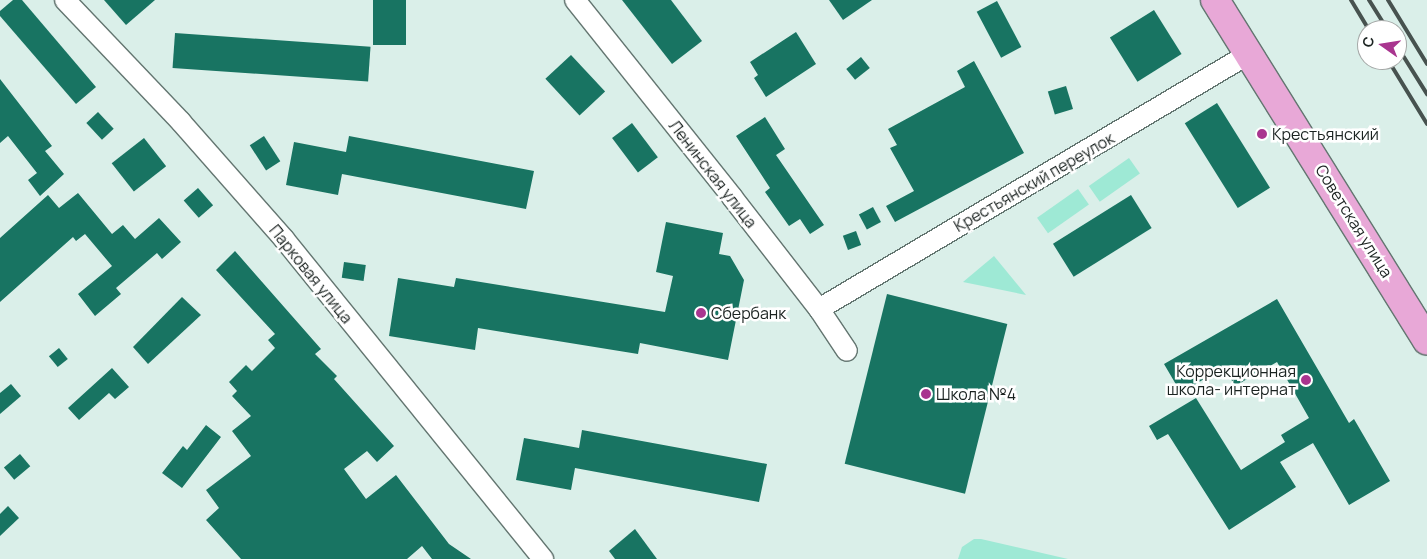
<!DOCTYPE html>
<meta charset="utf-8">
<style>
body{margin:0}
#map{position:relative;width:1427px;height:559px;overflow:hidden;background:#daefe9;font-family:Manrope,sans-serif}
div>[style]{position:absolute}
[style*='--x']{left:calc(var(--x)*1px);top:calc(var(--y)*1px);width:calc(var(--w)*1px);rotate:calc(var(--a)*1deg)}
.green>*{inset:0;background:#9ee9d5;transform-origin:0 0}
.building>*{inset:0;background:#187462;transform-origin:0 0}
.roads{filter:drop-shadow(1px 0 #647671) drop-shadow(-1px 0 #647671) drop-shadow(0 1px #647671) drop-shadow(0 -1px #647671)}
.minor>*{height:20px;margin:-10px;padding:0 10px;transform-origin:10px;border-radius:10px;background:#fff}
.primary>*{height:28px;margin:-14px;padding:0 14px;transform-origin:14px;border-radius:14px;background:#e8a8d7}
.rail>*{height:4px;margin:-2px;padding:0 2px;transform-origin:2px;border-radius:2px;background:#47524f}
.dots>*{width:14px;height:14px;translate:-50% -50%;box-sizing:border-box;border:2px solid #fff;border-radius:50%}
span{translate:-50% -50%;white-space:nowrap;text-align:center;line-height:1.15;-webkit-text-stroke:5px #fff;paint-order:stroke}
.poi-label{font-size:16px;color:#1b2321}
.left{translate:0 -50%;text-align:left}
.right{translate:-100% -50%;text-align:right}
.street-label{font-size:16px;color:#1b2321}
.north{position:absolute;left:1357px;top:20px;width:50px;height:50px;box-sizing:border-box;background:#fff;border:1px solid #a4a7a6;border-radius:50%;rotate:283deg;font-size:14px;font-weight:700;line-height:20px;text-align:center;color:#1b2321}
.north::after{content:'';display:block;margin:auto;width:18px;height:22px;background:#a9358f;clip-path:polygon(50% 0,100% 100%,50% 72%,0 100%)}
</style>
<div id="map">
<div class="green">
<div style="left:1129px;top:158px;width:19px;height:49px;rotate:55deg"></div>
<div style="left:1078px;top:189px;width:19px;height:50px;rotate:55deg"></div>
<div style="clip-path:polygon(994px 256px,1026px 295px,963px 282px)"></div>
<div style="clip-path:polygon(974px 539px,981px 539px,1068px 559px,958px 559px,962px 547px)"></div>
</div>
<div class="building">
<div style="clip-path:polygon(13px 0,22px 0,96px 87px,76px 104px,0 16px,0 11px)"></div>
<div style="clip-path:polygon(104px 0,155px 0,126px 25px)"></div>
<div style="left:373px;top:0;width:33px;height:45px"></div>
<div style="clip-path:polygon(622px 0,671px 0,702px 41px,672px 64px)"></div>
<div style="clip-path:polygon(829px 0,872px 0,843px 20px)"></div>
<div style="left:997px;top:1px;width:52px;height:23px;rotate:62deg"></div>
<div style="left:1154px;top:10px;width:52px;height:52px;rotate:58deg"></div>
<div style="clip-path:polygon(796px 32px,816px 64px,766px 97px,754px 78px,758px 75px,750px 62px)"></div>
<div style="left:175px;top:33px;width:196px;height:35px;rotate:4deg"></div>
<div style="left:571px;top:55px;width:50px;height:35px;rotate:47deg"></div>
<div style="left:861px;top:57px;width:14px;height:19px;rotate:51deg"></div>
<div style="clip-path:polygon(974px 61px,1024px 153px,895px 222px,886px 206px,914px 191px,890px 148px,897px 145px,888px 129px,965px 87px,957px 71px)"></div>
<div style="clip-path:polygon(0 79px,52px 146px,45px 151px,64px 174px,40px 196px,28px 180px,37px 173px,8px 136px,0 143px)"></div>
<div style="left:1066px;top:86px;width:24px;height:19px;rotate:73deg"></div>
<div style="left:1217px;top:103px;width:100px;height:38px;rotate:58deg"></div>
<div style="left:98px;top:112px;width:23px;height:16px;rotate:47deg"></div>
<div style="clip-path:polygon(765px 117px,785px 149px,776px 155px,824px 225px,810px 234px,800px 219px,789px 226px,765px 192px,770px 188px,736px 136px)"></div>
<div style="left:632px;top:123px;width:43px;height:25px;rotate:53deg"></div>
<div style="left:264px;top:136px;width:30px;height:17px;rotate:57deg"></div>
<div style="clip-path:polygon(349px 136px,534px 171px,526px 209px,342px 174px,338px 195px,286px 185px,294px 142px,346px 152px)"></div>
<div style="left:144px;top:138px;width:36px;height:41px;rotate:52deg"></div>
<div style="left:198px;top:188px;width:23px;height:19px;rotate:49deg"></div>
<div style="clip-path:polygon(78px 193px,112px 234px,123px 225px,135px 239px,159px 218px,181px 242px,162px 259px,157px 253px,116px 288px,121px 294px,95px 316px,78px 294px,112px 266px,85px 234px,76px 241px,73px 237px,0 302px,0 238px,48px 195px,59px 208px)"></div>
<div style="left:1131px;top:195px;width:39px;height:92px;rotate:58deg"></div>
<div style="left:873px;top:207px;width:17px;height:16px;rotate:62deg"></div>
<div style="clip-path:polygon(666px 222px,723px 233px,719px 254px,730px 256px,744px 280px,728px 360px,640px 343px,638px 354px,478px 328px,475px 350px,389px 336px,398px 278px,454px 287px,456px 278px,665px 312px,673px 276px,656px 272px)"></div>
<div style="left:856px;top:231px;width:15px;height:14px;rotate:70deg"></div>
<div style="clip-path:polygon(235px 251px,321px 349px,315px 354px,337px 376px,334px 379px,394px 446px,377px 462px,367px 451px,344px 469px,366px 499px,396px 475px,449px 544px,471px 559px,432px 559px,422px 546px,407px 559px,241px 559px,206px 520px,219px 508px,206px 490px,251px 456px,232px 431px,251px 416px,232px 396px,237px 391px,229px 382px,246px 365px,252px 371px,275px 348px,268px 340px,275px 334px,216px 270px)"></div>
<div style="left:344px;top:262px;width:22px;height:16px;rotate:8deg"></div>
<div style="left:887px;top:294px;width:124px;height:175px;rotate:14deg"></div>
<div style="clip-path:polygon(182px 297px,201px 315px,148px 364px,133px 347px)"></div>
<div style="clip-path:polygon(1277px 299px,1349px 423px,1354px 419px,1390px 481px,1349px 505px,1313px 443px,1280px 462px,1296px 487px,1229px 530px,1168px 434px,1157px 440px,1149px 426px,1196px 398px,1241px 470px,1285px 442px,1281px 435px,1309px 418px,1277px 362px,1235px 386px,1224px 367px,1181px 393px,1164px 364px)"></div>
<div style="left:59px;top:348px;width:14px;height:13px;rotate:51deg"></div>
<div style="clip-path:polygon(112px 368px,129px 387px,115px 399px,109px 393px,79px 420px,68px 408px)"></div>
<div style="clip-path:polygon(11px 384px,21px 396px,0 414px,0 393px)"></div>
<div style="clip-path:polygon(206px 425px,221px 437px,182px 488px,162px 473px,183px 446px,187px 450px)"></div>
<div style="clip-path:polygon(582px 430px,767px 464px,759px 502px,575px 468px,571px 490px,516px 480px,524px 438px,579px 448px)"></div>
<div style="left:20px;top:454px;width:16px;height:21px;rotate:50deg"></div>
<div style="clip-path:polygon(8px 506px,19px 518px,0 536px,0 514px)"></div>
<div style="clip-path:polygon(635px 529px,657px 559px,615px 559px,609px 551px)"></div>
</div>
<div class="roads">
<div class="minor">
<div style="--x:65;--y:0;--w:168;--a:46.4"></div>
<div style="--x:181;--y:122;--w:156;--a:48.6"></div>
<div style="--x:284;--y:239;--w:412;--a:51"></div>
<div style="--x:575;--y:0;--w:252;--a:51.4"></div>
<div style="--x:732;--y:197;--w:142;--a:52.2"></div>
<div style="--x:819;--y:309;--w:50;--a:56.3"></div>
<div style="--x:819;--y:309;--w:500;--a:-30.7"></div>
</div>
<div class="primary">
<div style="--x:1215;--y:0;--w:401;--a:58.1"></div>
</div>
</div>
<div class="rail">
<div style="--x:1351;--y:0;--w:35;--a:59"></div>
<div style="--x:1369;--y:0;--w:36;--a:58"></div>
<div style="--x:1388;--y:0;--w:75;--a:58.6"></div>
<div style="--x:1397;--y:46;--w:57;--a:58"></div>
<div style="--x:1388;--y:60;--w:75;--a:58.6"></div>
</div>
<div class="dots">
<div style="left:1262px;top:134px;background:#a9358f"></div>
<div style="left:701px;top:313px;background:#a9358f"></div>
<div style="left:1306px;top:380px;background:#a9358f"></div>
<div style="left:926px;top:394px;background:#a9358f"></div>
</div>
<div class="poi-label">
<span class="left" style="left:1272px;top:134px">Крестьянский</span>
<span class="left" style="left:711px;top:313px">Сбербанк</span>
<span class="right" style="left:1296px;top:380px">Коррекционная<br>школа- интернат</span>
<span class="left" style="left:936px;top:394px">Школа №4</span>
</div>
<div class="street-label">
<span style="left:713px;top:174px;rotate:52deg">Ленинская улица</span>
<span style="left:1034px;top:182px;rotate:-30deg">Крестьянский переулок</span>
<span style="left:1354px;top:221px;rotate:58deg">Советская улица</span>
<span style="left:311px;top:274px;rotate:51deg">Парковая улица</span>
</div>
<div class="north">С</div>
</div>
